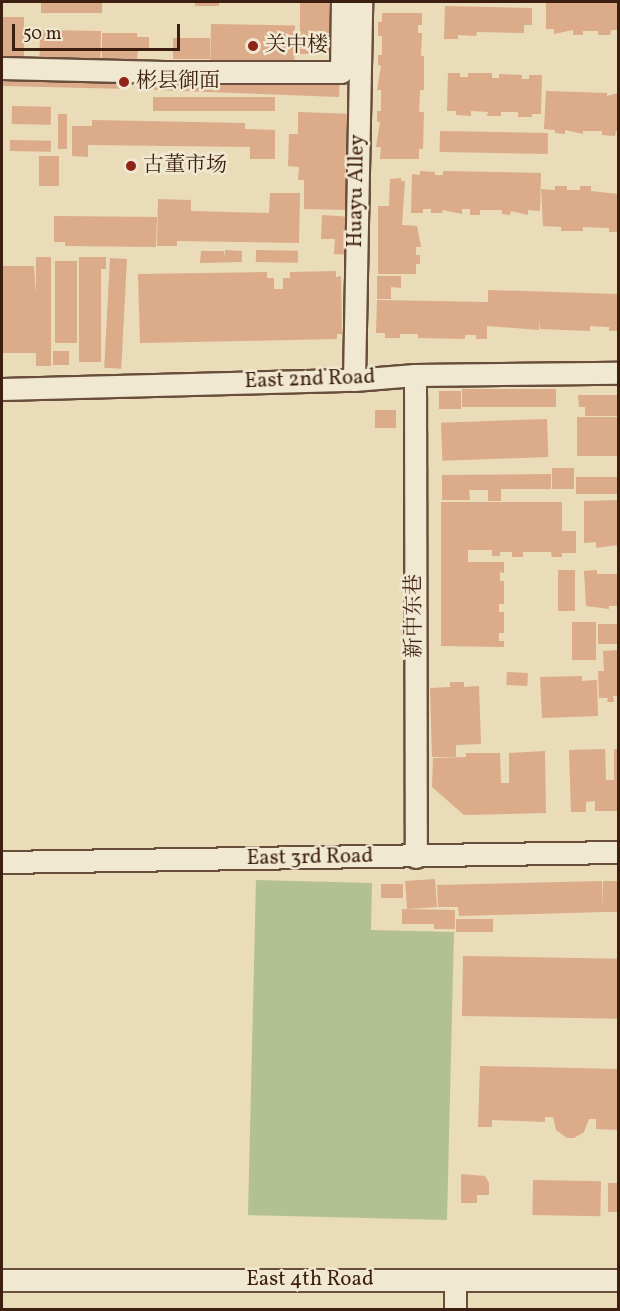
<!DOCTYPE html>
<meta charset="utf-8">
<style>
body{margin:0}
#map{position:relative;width:620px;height:1311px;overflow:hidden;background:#eadbb9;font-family:Vollkorn,"Noto Serif SC",serif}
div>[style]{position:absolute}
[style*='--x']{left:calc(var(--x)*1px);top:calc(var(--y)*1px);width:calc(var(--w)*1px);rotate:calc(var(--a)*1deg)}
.green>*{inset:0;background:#b3c192}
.building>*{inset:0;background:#dbab8a;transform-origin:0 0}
.roads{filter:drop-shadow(2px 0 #684e3b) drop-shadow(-2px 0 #684e3b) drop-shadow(0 2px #684e3b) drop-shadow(0 -2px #684e3b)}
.minor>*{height:21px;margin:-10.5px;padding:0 10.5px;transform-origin:10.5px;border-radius:10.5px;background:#f1e8d2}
.dots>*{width:16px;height:16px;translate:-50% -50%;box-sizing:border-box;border:3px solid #f1e8d2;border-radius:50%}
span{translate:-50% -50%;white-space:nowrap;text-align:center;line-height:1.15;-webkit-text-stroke:5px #f1e8d2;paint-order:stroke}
.poi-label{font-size:21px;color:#3d1f11}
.left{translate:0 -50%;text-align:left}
.street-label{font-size:21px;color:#3d1f11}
.frame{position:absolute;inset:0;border:3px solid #3d1f11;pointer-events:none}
.scale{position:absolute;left:12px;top:24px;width:168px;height:27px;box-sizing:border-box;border:3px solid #3d1f11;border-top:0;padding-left:8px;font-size:18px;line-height:21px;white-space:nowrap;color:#3d1f11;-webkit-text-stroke:4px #f1e8d2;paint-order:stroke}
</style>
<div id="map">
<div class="green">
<div style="clip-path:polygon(256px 880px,372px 883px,371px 930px,454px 932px,447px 1220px,248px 1215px)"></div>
</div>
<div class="building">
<div style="left:41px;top:2px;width:61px;height:11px"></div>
<div style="left:195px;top:2px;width:24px;height:4px"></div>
<div style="left:300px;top:2px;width:32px;height:52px"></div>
<div style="clip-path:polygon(546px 2px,618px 2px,618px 30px,611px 30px,610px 35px,598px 35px,598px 31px,583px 31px,583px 35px,573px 35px,573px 30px,554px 34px,554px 29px,546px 29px)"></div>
<div style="clip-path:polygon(445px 6px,532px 8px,532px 25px,524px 25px,524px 33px,477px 32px,476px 36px,458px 35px,458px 39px,444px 39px)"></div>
<div style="clip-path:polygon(382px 13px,422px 13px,422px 25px,418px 25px,418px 33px,422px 33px,421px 56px,424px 56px,424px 90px,420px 90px,419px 112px,424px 112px,423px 149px,419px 149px,419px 159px,380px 159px,381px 147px,376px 147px,380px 122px,377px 122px,377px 111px,381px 111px,381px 90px,377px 90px,381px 66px,378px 65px,378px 55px,382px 55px,382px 36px,378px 36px,378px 22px,382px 22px)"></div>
<div style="left:2px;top:17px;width:22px;height:48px"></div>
<div style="left:211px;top:24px;width:84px;height:42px;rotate:1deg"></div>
<div style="left:40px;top:30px;width:61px;height:32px;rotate:1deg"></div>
<div style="clip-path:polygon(102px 33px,137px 33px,137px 37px,149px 37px,149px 50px,138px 50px,137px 60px,102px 60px)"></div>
<div style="left:173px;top:38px;width:37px;height:21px"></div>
<div style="clip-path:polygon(2px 73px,340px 75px,339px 97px,154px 90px,155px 82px,130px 82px,129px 89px,2px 86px)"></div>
<div style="clip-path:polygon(448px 73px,460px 73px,460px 77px,468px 77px,468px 73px,492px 73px,492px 78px,499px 78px,499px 74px,522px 75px,522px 79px,529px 79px,529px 75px,542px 75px,541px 114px,532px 114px,532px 117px,518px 117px,518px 112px,501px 112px,501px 116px,487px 116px,488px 112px,471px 111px,471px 116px,456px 115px,456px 111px,447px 111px)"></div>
<div style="clip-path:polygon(546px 91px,607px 93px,607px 96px,618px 93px,618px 131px,616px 131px,615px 136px,602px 135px,602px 131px,583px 131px,583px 134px,565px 130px,565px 134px,555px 133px,555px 130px,544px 129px)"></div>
<div style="left:153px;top:97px;width:122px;height:14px"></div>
<div style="left:12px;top:106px;width:39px;height:18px;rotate:1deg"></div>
<div style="clip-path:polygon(298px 112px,354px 114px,351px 210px,304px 209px,304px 180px,298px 180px,299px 167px,288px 166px,289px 134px,298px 134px)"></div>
<div style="left:58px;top:114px;width:9px;height:35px"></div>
<div style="clip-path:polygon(92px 120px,245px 123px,245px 129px,275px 130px,275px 159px,250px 159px,250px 147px,88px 145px,88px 157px,72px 156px,72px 126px,92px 126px)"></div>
<div style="left:440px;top:131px;width:108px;height:21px;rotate:1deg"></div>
<div style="left:10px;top:140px;width:41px;height:11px;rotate:1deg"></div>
<div style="left:39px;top:156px;width:20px;height:30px"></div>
<div style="clip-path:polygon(420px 171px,435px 172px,435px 175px,443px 175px,443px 171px,541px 173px,540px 211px,528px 210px,528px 215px,511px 211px,510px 215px,502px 214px,502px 210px,480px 210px,480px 215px,470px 215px,470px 209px,462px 209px,462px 214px,443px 210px,442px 213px,431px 213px,431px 209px,423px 209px,423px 213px,411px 213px,412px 174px,420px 175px)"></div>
<div style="clip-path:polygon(401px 178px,401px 181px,405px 181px,402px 225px,417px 226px,421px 247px,416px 247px,416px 255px,420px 255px,420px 264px,416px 264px,416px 274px,378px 274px,378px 206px,389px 206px,390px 179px)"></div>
<div style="clip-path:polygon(555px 186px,567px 186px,567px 190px,580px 190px,580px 186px,591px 186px,591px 191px,618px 194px,618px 232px,609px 232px,609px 228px,583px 227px,583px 231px,561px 231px,561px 227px,543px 226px,541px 189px,555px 190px)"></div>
<div style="clip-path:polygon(270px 193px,300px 193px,299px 243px,177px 241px,177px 246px,157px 246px,158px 199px,191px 200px,191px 211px,269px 213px)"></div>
<div style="clip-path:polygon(322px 215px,352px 217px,350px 255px,334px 254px,335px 239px,321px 239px)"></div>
<div style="clip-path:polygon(54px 216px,157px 217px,156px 247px,65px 246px,65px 242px,54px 242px)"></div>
<div style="clip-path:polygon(225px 250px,242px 251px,242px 262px,200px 263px,201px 251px,224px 251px,225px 258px)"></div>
<div style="left:256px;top:250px;width:42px;height:12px;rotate:1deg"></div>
<div style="clip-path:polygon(36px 257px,51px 257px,51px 366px,36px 366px,36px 353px,2px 353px,2px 266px,34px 266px,36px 294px)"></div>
<div style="clip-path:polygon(79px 257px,106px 257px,106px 269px,101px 269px,101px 362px,79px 362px)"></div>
<div style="left:110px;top:258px;width:17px;height:110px;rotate:3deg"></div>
<div style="left:55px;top:261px;width:22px;height:82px"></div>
<div style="clip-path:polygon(336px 271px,336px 277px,341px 276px,342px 334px,337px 334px,337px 339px,140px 343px,138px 274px,267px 272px,267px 278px,274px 278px,274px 289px,283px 289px,283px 278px,290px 278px,290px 272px)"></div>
<div style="clip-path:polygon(377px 276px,401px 276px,401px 288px,391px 287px,391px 299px,377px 299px)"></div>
<div style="clip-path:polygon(488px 290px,618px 294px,618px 331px,609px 331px,609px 327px,590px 326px,590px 331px,540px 329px,539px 320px,539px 330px,487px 326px,487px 339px,476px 339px,476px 335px,465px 335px,465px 339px,418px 338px,418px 334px,400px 334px,400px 338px,385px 338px,385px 333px,376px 333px,377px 300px,488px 302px)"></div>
<div style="left:53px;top:351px;width:16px;height:14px"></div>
<div style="left:556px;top:389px;width:18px;height:94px;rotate:90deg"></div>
<div style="left:439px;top:391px;width:22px;height:18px"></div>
<div style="clip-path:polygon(578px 395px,618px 395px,618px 416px,585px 416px,585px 407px,579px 407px)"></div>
<div style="left:375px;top:410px;width:21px;height:18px"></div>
<div style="left:618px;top:417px;width:39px;height:41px;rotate:90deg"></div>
<div style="left:547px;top:419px;width:38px;height:106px;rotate:88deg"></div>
<div style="left:552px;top:468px;width:22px;height:21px"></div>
<div style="clip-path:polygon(551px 474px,551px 489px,501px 489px,501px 501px,488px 501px,488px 490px,469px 490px,470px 500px,442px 500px,442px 475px)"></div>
<div style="left:618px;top:477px;width:17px;height:42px;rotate:90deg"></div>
<div style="clip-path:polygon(618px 500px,618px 545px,596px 548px,596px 542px,584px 543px,584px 501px)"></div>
<div style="clip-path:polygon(441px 502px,562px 502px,562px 531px,576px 531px,576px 553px,562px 553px,562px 557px,552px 557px,551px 552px,523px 552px,523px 557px,512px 557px,512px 552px,500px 552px,500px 556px,492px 556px,492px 550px,468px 550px,468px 562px,504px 562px,504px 573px,500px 572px,500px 581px,504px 581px,504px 604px,499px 604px,499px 612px,504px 612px,504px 633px,499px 633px,499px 641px,504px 641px,504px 647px,441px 646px)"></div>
<div style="left:558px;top:570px;width:17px;height:41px"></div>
<div style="clip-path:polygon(597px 570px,597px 574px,618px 574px,618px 606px,609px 606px,609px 609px,586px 606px,584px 571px)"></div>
<div style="left:572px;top:622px;width:24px;height:38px"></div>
<div style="left:598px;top:624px;width:20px;height:20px"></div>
<div style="clip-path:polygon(618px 650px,618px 696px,613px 696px,614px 702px,607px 702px,608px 698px,599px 698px,598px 671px,604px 671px,603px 651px)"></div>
<div style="left:507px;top:672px;width:21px;height:13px;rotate:3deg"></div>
<div style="clip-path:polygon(582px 676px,582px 681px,597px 680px,598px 716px,542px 718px,540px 677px)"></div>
<div style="clip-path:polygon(450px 682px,464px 682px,464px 687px,479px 686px,481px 744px,456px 745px,456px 757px,432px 757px,430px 688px,450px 687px)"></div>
<div style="clip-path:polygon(605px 749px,606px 780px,614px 780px,614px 749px,618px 749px,618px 811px,595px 811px,595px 801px,586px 802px,586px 812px,571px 812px,569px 750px)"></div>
<div style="clip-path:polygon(545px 751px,546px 813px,464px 815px,432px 787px,433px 758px,466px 757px,466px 753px,500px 753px,501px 783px,509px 783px,509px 753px)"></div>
<div style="left:435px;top:879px;width:28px;height:30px;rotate:86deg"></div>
<div style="clip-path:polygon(602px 881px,603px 912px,459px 916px,458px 907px,438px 907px,437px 885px)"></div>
<div style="left:618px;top:881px;width:31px;height:15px;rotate:90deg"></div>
<div style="left:381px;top:884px;width:22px;height:14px"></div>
<div style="clip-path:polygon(402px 909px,455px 910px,455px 929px,434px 929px,434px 924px,402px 924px)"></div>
<div style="left:456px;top:919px;width:37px;height:13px"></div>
<div style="left:463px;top:956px;width:155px;height:60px;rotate:1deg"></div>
<div style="clip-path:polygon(480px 1066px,618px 1069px,618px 1130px,596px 1129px,596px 1119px,589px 1119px,584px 1132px,574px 1138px,567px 1138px,556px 1130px,553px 1117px,545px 1117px,545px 1122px,492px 1120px,492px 1127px,478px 1127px)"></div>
<div style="clip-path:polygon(461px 1174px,485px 1176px,489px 1183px,489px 1195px,477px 1195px,477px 1203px,461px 1203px)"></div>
<div style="left:533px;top:1180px;width:68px;height:35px;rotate:1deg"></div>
<div style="left:608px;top:1183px;width:10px;height:29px"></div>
</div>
<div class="roads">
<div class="minor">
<div style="--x:2;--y:68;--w:162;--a:1.4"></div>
<div style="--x:164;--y:72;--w:177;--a:0"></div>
<div style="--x:341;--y:72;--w:70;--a:-89.2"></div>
<div style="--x:415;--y:375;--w:482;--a:89.9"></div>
<div style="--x:354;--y:380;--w:378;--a:-88.9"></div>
<div style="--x:2;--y:389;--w:352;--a:-1.5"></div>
<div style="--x:354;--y:380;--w:61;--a:-4.7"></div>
<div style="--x:415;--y:375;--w:203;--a:-0.6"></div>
<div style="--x:2;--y:862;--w:616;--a:-0.93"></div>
<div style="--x:2;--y:1280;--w:616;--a:0"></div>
<div style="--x:455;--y:1310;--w:30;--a:-90"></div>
</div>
</div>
<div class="dots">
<div style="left:253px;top:46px;background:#8f2418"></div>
<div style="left:124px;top:82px;background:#8f2418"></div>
<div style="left:131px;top:166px;background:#8f2418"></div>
</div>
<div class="poi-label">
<span class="left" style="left:265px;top:46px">关中楼</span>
<span class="left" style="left:136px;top:82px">彬县御面</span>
<span class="left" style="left:143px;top:166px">古董市场</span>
</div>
<div class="street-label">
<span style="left:357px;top:191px;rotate:-89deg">Huayu Alley</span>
<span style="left:310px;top:380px;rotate:-2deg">East 2nd Road</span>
<span style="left:415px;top:616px;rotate:-90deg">新中东巷</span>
<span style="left:310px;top:858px;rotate:-1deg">East 3rd Road</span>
<span style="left:310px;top:1280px">East 4th Road</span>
</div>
<div class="frame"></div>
<div class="scale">50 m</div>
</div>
